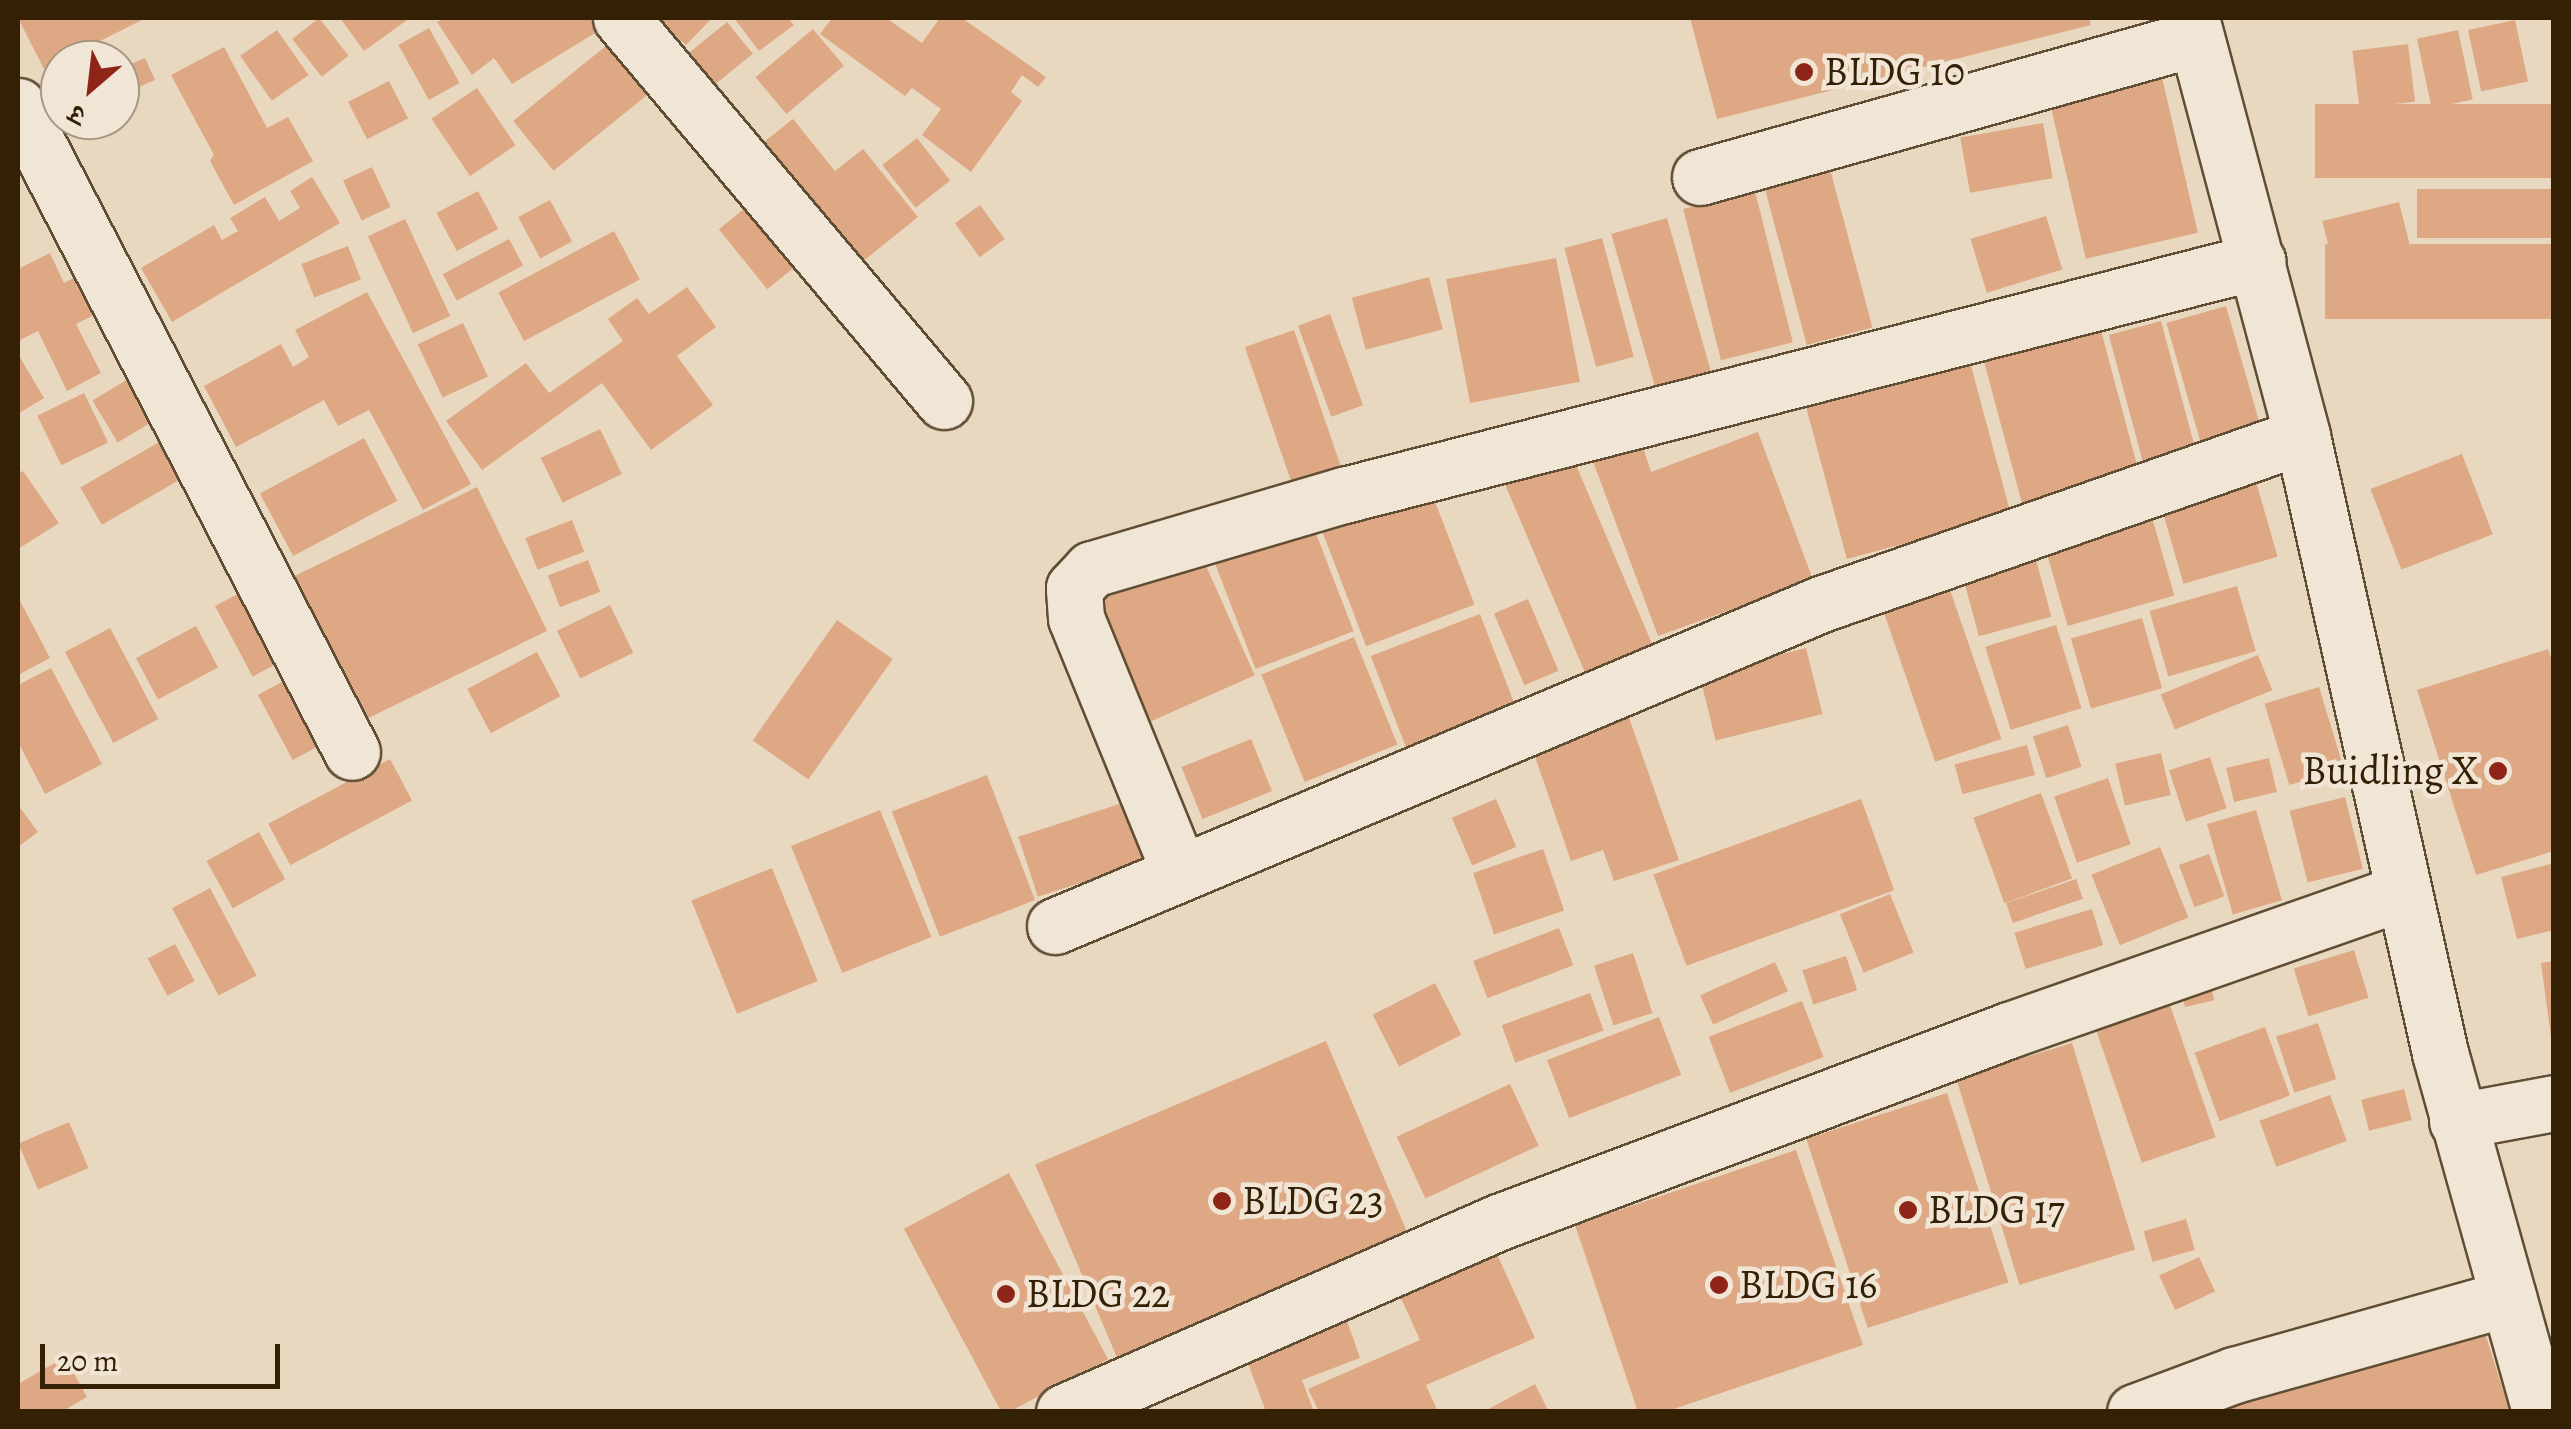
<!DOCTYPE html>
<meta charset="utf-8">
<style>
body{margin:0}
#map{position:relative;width:2571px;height:1429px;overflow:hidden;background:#e9d8c0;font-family:Alegreya,"Noto Serif Devanagari",serif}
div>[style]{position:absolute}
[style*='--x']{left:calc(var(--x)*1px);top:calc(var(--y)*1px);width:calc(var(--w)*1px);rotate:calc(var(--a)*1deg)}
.building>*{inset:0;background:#dea884;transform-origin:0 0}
.roads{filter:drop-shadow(2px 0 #604e34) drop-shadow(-2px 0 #604e34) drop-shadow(0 2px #604e34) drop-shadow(0 -2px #604e34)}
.minor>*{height:55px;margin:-27.5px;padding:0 27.5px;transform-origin:27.5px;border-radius:27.5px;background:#f1e6d6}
.dots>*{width:28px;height:28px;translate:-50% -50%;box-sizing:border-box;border:5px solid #f1e6d6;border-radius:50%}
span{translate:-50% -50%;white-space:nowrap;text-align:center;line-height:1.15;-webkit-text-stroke:9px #f1e6d6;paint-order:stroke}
.poi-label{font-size:40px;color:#332005}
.left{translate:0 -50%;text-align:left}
.right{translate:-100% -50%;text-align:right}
.frame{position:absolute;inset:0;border:20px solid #332005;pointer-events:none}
.north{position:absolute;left:40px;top:40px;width:100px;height:100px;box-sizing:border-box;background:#f1e6d6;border:2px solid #a59782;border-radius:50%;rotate:208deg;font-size:28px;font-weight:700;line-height:40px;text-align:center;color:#332005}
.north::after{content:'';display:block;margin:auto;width:35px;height:45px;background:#8f2418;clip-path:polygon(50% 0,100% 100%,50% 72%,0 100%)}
.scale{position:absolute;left:40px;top:1344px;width:240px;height:45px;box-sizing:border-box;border:5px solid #332005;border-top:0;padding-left:12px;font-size:30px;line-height:35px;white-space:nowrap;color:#332005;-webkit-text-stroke:8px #f1e6d6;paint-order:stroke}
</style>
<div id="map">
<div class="building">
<div style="clip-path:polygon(18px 18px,146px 18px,44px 69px)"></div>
<div style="left:319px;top:18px;width:48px;height:34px;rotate:52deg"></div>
<div style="clip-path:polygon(340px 18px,410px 18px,364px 51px)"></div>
<div style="clip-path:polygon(444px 18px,601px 18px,608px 25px,512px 84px,494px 58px,472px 75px,437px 22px)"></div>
<div style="clip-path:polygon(655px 18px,712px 18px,686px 45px)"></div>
<div style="clip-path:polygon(734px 18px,788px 18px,794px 25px,759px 51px)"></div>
<div style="clip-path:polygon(832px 18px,886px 18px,922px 43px,940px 18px,962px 18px,1046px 77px,1038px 87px,1022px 75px,1011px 92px,1022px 101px,971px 172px,922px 135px,941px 109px,912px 88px,905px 96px,820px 34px)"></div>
<div style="clip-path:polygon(1690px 18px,2089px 18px,2091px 25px,1717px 119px)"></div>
<div style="left:2515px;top:20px;width:63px;height:48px;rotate:78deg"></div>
<div style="left:727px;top:22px;width:41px;height:50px;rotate:51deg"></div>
<div style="left:429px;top:28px;width:63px;height:35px;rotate:61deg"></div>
<div style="left:813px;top:29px;width:48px;height:75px;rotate:50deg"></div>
<div style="left:277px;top:30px;width:55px;height:45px;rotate:55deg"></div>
<div style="left:2458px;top:30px;width:71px;height:42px;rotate:78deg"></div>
<div style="left:622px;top:33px;width:64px;height:140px;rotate:51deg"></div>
<div style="left:2408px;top:44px;width:58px;height:56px;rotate:83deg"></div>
<div style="clip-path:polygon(224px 47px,267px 128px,288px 117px,313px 161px,234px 205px,210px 161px,214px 155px,171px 75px)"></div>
<div style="clip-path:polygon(145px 58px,155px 80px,120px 95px,120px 69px)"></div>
<div style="left:2161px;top:73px;width:164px;height:115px;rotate:77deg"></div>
<div style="left:389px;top:81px;width:42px;height:46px;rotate:63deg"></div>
<div style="left:477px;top:88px;width:69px;height:55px;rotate:56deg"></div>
<div style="left:2554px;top:104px;width:74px;height:239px;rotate:90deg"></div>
<div style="clip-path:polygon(793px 119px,835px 171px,863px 149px,918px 217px,851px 271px,755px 149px)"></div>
<div style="left:2043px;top:123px;width:56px;height:84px;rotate:80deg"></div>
<div style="left:917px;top:138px;width:54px;height:44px;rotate:52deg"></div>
<div style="left:372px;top:167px;width:44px;height:32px;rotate:65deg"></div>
<div style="left:1830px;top:169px;width:164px;height:68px;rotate:75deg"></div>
<div style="clip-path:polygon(312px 177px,340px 223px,172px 322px,141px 268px,214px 225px,222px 240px,238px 231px,230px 218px,265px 197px,279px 221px,300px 208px,290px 191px)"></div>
<div style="left:2554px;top:189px;width:49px;height:137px;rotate:90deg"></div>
<div style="left:478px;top:191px;width:43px;height:47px;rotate:62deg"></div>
<div style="left:1755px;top:191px;width:156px;height:74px;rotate:76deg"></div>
<div style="left:760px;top:196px;width:77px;height:53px;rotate:51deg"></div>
<div style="left:550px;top:200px;width:47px;height:36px;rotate:62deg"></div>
<div style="left:2399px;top:202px;width:55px;height:79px;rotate:76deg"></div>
<div style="left:980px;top:205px;width:42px;height:31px;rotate:54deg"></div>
<div style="left:2046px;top:216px;width:56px;height:79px;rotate:73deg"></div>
<div style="left:1667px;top:218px;width:161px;height:58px;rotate:74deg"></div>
<div style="left:405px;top:219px;width:107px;height:41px;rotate:65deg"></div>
<div style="left:614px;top:231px;width:55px;height:131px;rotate:62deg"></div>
<div style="left:1602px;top:238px;width:123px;height:39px;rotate:75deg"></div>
<div style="left:509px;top:239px;width:30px;height:75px;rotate:62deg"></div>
<div style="left:2554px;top:244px;width:75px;height:229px;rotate:90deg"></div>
<div style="left:348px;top:246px;width:36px;height:50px;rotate:69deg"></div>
<div style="clip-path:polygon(50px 253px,64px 283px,94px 267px,112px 306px,76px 324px,101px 373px,67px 391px,38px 331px,18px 341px,18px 269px)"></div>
<div style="left:1556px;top:258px;width:126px;height:112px;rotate:79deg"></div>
<div style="left:1429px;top:277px;width:54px;height:80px;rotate:75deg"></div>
<div style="clip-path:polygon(687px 287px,716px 327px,677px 356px,713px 405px,651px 450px,602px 383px,482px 470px,446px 421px,526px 363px,549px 393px,623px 341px,608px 319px,637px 298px,649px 314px)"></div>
<div style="clip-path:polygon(367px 292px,471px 484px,423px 510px,369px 410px,338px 426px,324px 400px,236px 447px,204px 386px,281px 344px,293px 367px,309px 357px,295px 330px)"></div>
<div style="left:2226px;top:306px;width:130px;height:62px;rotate:74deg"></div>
<div style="left:2096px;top:312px;width:171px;height:121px;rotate:75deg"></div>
<div style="left:1330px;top:314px;width:97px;height:34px;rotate:70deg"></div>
<div style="left:2161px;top:321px;width:132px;height:54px;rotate:75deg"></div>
<div style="left:463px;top:323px;width:59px;height:50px;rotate:65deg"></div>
<div style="left:1294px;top:330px;width:144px;height:52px;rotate:71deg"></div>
<div style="left:1966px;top:347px;width:174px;height:170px;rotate:75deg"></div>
<div style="clip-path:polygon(18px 354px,44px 398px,18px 414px)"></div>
<div style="left:143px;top:370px;width:49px;height:59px;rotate:59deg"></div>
<div style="left:84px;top:393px;width:55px;height:52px;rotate:64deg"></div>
<div style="left:600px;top:429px;width:50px;height:66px;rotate:64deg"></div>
<div style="clip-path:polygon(1758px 432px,1813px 580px,1658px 636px,1591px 456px,1640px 439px,1651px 472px)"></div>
<div style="left:173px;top:434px;width:43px;height:107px;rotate:60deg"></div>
<div style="left:364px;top:438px;width:71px;height:118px;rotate:62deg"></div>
<div style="left:1571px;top:453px;width:210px;height:73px;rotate:67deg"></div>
<div style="left:2462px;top:454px;width:86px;height:98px;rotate:69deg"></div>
<div style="clip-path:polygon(23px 471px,59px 523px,18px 549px,18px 474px)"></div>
<div style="left:2255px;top:478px;width:82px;height:98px;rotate:74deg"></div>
<div style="left:1429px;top:486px;width:127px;height:116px;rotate:69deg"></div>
<div style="left:477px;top:487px;width:160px;height:204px;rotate:64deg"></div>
<div style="left:2149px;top:507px;width:92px;height:111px;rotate:74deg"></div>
<div style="left:572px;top:520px;width:34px;height:50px;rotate:69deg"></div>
<div style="left:1312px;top:523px;width:116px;height:105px;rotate:69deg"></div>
<div style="left:1199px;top:550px;width:137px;height:117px;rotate:66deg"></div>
<div style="left:2034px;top:552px;width:67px;height:75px;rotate:75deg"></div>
<div style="left:588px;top:560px;width:34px;height:43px;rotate:69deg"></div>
<div style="left:1948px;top:584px;width:164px;height:70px;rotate:71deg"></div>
<div style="left:2237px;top:586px;width:68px;height:91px;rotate:74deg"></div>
<div style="left:245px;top:590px;width:80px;height:34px;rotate:62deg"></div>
<div style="clip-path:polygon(18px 597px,50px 658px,18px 675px)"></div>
<div style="left:1528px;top:599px;width:78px;height:37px;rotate:67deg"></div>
<div style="left:610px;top:605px;width:53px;height:59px;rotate:64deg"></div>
<div style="left:1480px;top:614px;width:104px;height:117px;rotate:69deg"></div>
<div style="left:2142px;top:618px;width:73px;height:74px;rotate:74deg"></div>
<div style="left:837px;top:620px;width:68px;height:147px;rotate:35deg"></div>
<div style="left:2056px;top:625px;width:87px;height:74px;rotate:73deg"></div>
<div style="left:196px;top:626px;width:47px;height:68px;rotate:62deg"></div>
<div style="left:110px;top:628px;width:103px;height:51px;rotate:62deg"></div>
<div style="left:1354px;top:637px;width:116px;height:100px;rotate:68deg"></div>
<div style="left:1806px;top:648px;width:68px;height:110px;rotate:76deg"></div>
<div style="clip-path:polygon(2548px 649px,2554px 666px,2554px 851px,2476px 875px,2417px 690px)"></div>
<div style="left:537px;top:652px;width:50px;height:79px;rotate:62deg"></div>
<div style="left:2258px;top:655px;width:38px;height:105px;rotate:68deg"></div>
<div style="clip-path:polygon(51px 668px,102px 764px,45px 794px,18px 742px,18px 685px)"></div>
<div style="left:295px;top:675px;width:74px;height:42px;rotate:62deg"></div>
<div style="left:2319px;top:687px;width:85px;height:57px;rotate:73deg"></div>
<div style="clip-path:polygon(1627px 712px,1679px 860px,1614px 881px,1603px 850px,1571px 861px,1531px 745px)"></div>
<div style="left:2068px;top:725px;width:44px;height:37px;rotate:72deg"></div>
<div style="left:1251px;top:739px;width:56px;height:75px;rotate:68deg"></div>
<div style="left:2027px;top:745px;width:31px;height:75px;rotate:75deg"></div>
<div style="left:2161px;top:753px;width:43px;height:47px;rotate:77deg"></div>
<div style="left:2210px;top:757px;width:54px;height:43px;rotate:72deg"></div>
<div style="left:2269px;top:758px;width:35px;height:44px;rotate:77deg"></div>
<div style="left:390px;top:759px;width:47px;height:138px;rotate:62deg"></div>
<div style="left:987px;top:775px;width:134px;height:102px;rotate:69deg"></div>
<div style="left:2108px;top:778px;width:70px;height:57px;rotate:71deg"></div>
<div style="left:2041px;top:793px;width:91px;height:72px;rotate:70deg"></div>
<div style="left:1141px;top:797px;width:63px;height:129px;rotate:72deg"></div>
<div style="left:2345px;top:797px;width:74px;height:57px;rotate:76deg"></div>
<div style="left:1496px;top:799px;width:52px;height:48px;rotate:67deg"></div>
<div style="left:1861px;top:799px;width:97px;height:221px;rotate:70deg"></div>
<div style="clip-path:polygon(18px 805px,38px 832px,18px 847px)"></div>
<div style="left:880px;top:810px;width:137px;height:96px;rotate:68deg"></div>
<div style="left:2256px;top:810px;width:94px;height:51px;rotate:74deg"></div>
<div style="left:259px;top:832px;width:54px;height:60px;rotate:61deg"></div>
<div style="left:2160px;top:847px;width:76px;height:74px;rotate:68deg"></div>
<div style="left:1543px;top:849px;width:65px;height:74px;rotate:71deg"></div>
<div style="left:2209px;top:854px;width:45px;height:32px;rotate:70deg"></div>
<div style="clip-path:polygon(2554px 863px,2554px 930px,2517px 939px,2501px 877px)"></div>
<div style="left:772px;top:868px;width:122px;height:87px;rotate:68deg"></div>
<div style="left:2076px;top:879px;width:21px;height:74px;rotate:71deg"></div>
<div style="left:210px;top:888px;width:99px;height:43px;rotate:62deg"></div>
<div style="left:1890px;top:894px;width:63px;height:54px;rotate:68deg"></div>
<div style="left:2092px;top:909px;width:38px;height:81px;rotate:73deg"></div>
<div style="left:1559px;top:928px;width:40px;height:92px;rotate:69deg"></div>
<div style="left:175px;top:944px;width:42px;height:31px;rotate:62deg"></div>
<div style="left:2354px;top:950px;width:50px;height:63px;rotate:73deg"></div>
<div style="left:1633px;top:953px;width:63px;height:41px;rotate:72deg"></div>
<div style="left:1846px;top:956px;width:36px;height:46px;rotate:72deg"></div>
<div style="clip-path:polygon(2554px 961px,2554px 1037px,2551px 1037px,2541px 963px)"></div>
<div style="left:1775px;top:962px;width:32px;height:82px;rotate:66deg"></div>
<div style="left:2207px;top:969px;width:32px;height:30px;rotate:77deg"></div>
<div style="left:1435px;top:983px;width:58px;height:70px;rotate:63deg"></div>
<div style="left:1590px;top:993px;width:40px;height:94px;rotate:70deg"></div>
<div style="left:1802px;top:1001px;width:60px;height:100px;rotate:69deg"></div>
<div style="left:2170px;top:1005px;width:140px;height:78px;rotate:71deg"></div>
<div style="left:1659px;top:1017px;width:62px;height:120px;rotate:69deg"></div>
<div style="left:2318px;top:1023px;width:59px;height:44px;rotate:72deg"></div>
<div style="left:2265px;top:1027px;width:73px;height:75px;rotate:70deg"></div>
<div style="left:1326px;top:1041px;width:214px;height:316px;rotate:67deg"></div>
<div style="left:2072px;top:1043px;width:216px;height:121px;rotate:73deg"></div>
<div style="left:1510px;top:1084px;width:68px;height:125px;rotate:65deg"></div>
<div style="left:2404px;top:1089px;width:32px;height:44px;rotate:76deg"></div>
<div style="left:1947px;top:1093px;width:199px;height:148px;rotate:72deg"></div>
<div style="left:2330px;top:1095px;width:49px;height:75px;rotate:70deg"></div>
<div style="left:69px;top:1122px;width:50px;height:55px;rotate:67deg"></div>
<div style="clip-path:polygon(1796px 1150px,1863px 1345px,1665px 1412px,1638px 1412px,1575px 1225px)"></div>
<div style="left:1009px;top:1173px;width:211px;height:119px;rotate:62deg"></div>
<div style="left:2186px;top:1219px;width:32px;height:44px;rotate:74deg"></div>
<div style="clip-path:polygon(1497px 1254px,1535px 1338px,1426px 1385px,1438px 1412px,1319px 1412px,1308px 1389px,1420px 1340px,1401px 1298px)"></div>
<div style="left:2199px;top:1257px;width:38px;height:44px;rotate:65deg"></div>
<div style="clip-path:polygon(1346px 1318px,1360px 1358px,1302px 1380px,1314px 1412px,1266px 1412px,1245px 1355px)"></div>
<div style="clip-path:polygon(2483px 1327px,2510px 1412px,2210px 1412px,2210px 1411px)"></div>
<div style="clip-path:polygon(65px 1357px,87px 1397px,61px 1412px,18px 1412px,18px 1384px)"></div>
<div style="clip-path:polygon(1535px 1384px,1549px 1412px,1483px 1412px)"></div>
</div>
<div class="roads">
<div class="minor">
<div style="--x:621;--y:18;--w:501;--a:49.86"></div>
<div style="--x:2191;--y:18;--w:432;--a:75.1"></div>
<div style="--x:2302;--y:436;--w:632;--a:77.39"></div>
<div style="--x:2440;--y:1053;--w:373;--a:74.4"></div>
<div style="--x:18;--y:106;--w:727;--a:62.66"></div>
<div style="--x:1700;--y:177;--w:515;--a:-15.66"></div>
<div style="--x:1180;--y:873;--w:275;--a:-112.2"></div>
<div style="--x:1076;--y:618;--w:30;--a:-94"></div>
<div style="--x:1074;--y:588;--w:26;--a:-47"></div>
<div style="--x:1092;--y:569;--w:263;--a:-16.4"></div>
<div style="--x:1344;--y:495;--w:943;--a:-14.36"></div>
<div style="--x:1055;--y:926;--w:831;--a:-22.8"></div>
<div style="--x:1821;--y:604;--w:509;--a:-19.25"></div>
<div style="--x:2457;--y:1121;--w:99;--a:-10.5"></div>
<div style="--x:1064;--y:1412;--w:475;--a:-23.6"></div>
<div style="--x:1499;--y:1222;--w:545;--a:-20.63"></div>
<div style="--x:2009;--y:1030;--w:415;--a:-19.3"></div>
<div style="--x:2135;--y:1412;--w:106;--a:-20.5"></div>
<div style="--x:2234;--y:1375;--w:285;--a:-15.7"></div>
</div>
</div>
<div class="dots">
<div style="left:1804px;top:72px;background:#8f2418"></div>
<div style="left:2498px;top:771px;background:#8f2418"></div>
<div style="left:1222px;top:1201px;background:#8f2418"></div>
<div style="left:1908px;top:1210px;background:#8f2418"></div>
<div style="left:1719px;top:1285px;background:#8f2418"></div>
<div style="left:1006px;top:1294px;background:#8f2418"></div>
</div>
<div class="poi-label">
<span class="left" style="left:1824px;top:72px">BLDG 10</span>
<span class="right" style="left:2478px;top:771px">Buidling X</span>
<span class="left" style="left:1242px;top:1201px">BLDG 23</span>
<span class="left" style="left:1928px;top:1210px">BLDG 17</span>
<span class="left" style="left:1739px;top:1285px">BLDG 16</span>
<span class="left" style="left:1026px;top:1294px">BLDG 22</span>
</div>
<div class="frame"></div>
<div class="north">उ</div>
<div class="scale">20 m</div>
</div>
